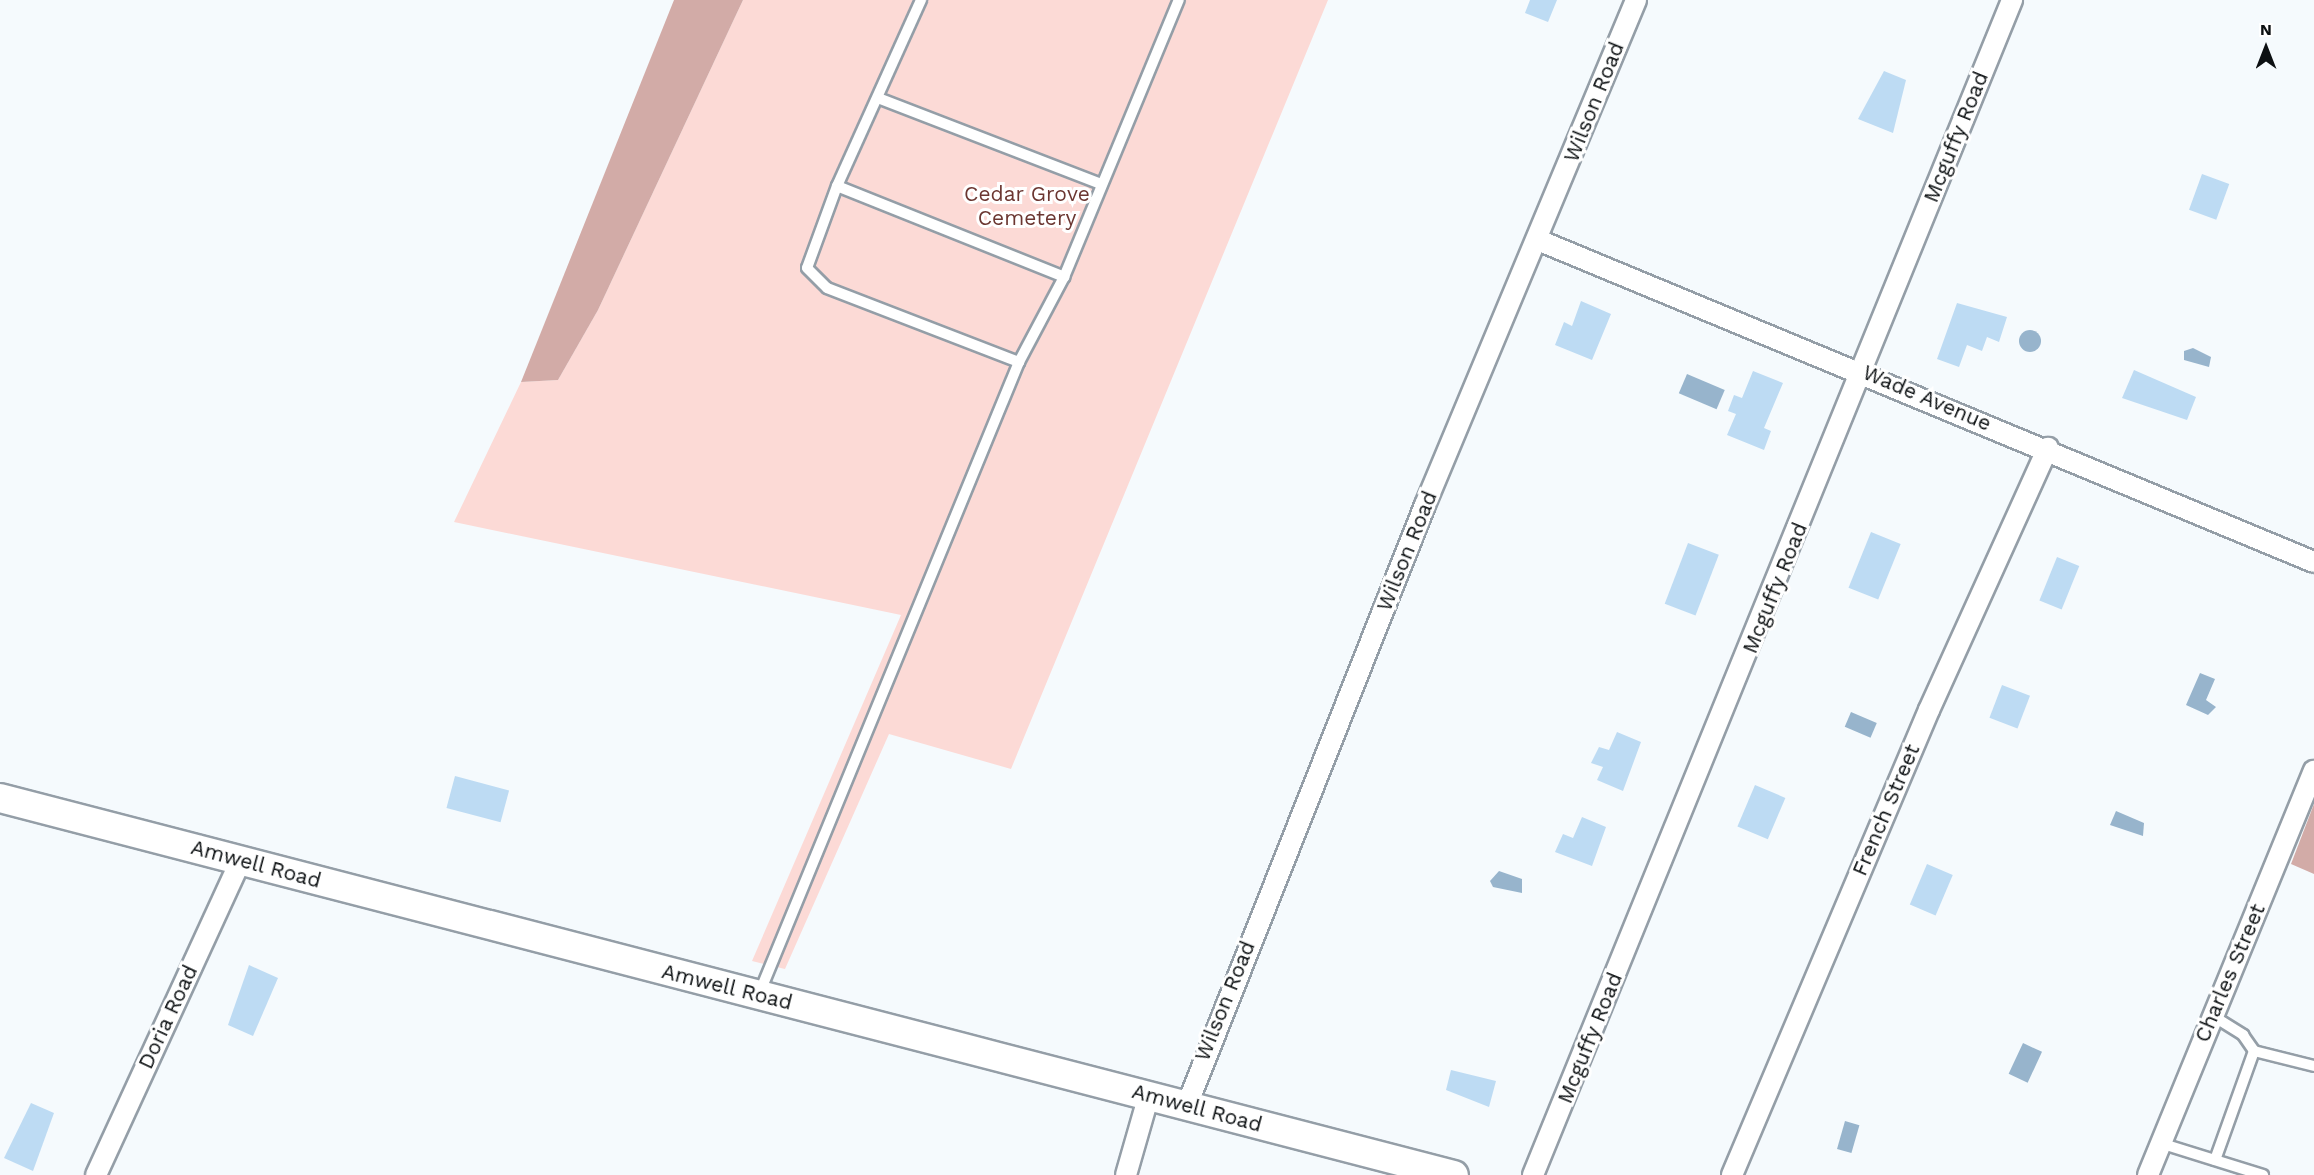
<!DOCTYPE html>
<style>
body{margin:0}
#map{position:relative;width:2314px;height:1175px;overflow:hidden;background:#f5fafd;font-family:"Work Sans",sans-serif}
div>[style]{position:absolute}
[style*='--x']{left:calc(var(--x)*1px);top:calc(var(--y)*1px);width:calc(var(--w)*1px);rotate:calc(var(--a)*1deg)}
.green>*{inset:0;background:#fcdad6}
.forest>*{inset:0;background:#d2aba7}
.water>*{inset:0;background:#97b4cc;transform-origin:0 0}
.round{border-radius:50%}
.building>*{inset:0;background:#bddbf3;transform-origin:0 0}
.roads{filter:drop-shadow(2px 0 #949ea7) drop-shadow(-2px 0 #949ea7) drop-shadow(0 2px #949ea7) drop-shadow(0 -2px #949ea7)}
.lane>*{height:10px;margin:-5px;padding:0 5px;transform-origin:5px;border-radius:5px;background:#fff}
.street>*{height:20px;margin:-10px;padding:0 10px;transform-origin:10px;border-radius:10px;background:#fff}
.secondary>*{height:28px;margin:-14px;padding:0 14px;transform-origin:14px;border-radius:14px;background:#fff}
span{translate:-50% -50%;white-space:nowrap;text-align:center;line-height:1.15;-webkit-text-stroke:6px #fff;paint-order:stroke}
.street-label{font-size:21px;color:#0c1012}
.park-label{font-size:21px;color:#6b3631}
.north{position:absolute;left:2236px;top:18px;width:60px;height:60px;-webkit-text-stroke:4px #fff;paint-order:stroke;rotate:0deg;font-size:16px;font-weight:700;line-height:24px;text-align:center;color:#0c1012}
.north::after{content:'';display:block;margin:auto;width:21px;height:27px;background:#0c1012;clip-path:polygon(50% 0,100% 100%,50% 72%,0 100%)}
</style>
<div id="map">
<div class="green">
<div style="clip-path:polygon(743px 0,1328px 0,1011px 769px,889px 734px,785px 969px,752px 961px,901px 615px,454px 522px,521px 382px,558px 380px,598px 310px)"></div>
</div>
<div class="forest">
<div style="clip-path:polygon(674px 0,743px 0,598px 310px,558px 380px,521px 382px)"></div>
<div style="clip-path:polygon(2314px 804px,2314px 874px,2291px 864px)"></div>
</div>
<div class="water">
<div class="round" style="left:2019px;top:330px;width:22px;height:22px"></div>
<div style="clip-path:polygon(2193px 348px,2211px 357px,2209px 367px,2184px 360px,2184px 351px)"></div>
<div style="left:1687px;top:374px;width:41px;height:21px;rotate:23deg"></div>
<div style="clip-path:polygon(2200px 673px,2215px 679px,2206px 700px,2216px 707px,2208px 715px,2186px 705px)"></div>
<div style="left:1851px;top:712px;width:28px;height:16px;rotate:23deg"></div>
<div style="clip-path:polygon(2116px 811px,2144px 823px,2143px 836px,2110px 825px)"></div>
<div style="clip-path:polygon(1499px 871px,1522px 879px,1522px 893px,1493px 887px,1490px 881px)"></div>
<div style="left:2023px;top:1043px;width:21px;height:34px;rotate:25deg"></div>
<div style="left:1845px;top:1121px;width:15px;height:29px;rotate:16deg"></div>
</div>
<div class="building">
<div style="clip-path:polygon(1530px 0,1557px 0,1548px 22px,1525px 13px)"></div>
<div style="clip-path:polygon(1884px 71px,1906px 80px,1893px 133px,1858px 119px)"></div>
<div style="left:2202px;top:174px;width:29px;height:38px;rotate:20deg"></div>
<div style="clip-path:polygon(1581px 301px,1611px 314px,1592px 360px,1555px 345px,1564px 322px,1572px 326px)"></div>
<div style="clip-path:polygon(1957px 303px,2007px 317px,1999px 342px,1987px 337px,1982px 351px,1967px 345px,1959px 367px,1937px 359px)"></div>
<div style="clip-path:polygon(2134px 370px,2196px 397px,2187px 420px,2122px 398px)"></div>
<div style="clip-path:polygon(1753px 371px,1783px 383px,1764px 428px,1771px 431px,1764px 450px,1727px 435px,1736px 414px,1728px 411px,1734px 395px,1742px 398px)"></div>
<div style="left:1871px;top:532px;width:32px;height:60px;rotate:22deg"></div>
<div style="left:1688px;top:543px;width:33px;height:65px;rotate:21deg"></div>
<div style="left:2057px;top:557px;width:24px;height:47px;rotate:22deg"></div>
<div style="left:2002px;top:685px;width:30px;height:35px;rotate:21deg"></div>
<div style="clip-path:polygon(1617px 732px,1641px 742px,1623px 791px,1597px 780px,1603px 767px,1591px 763px,1599px 747px,1609px 750px)"></div>
<div style="left:455px;top:776px;width:56px;height:33px;rotate:15deg"></div>
<div style="left:1755px;top:785px;width:33px;height:45px;rotate:23deg"></div>
<div style="clip-path:polygon(1582px 817px,1606px 827px,1592px 866px,1555px 852px,1563px 834px,1573px 838px)"></div>
<div style="left:1927px;top:864px;width:28px;height:44px;rotate:23deg"></div>
<div style="clip-path:polygon(249px 965px,278px 978px,253px 1036px,228px 1025px)"></div>
<div style="clip-path:polygon(1451px 1070px,1496px 1081px,1489px 1107px,1446px 1090px)"></div>
<div style="clip-path:polygon(31px 1103px,54px 1113px,33px 1171px,4px 1158px)"></div>
</div>
<div class="roads">
<div class="lane">
<div style="--x:921;--y:0;--w:204;--a:114.3"></div>
<div style="--x:837;--y:186;--w:87;--a:110.1"></div>
<div style="--x:807;--y:268;--w:28;--a:45"></div>
<div style="--x:827;--y:288;--w:206;--a:21.1"></div>
<div style="--x:878;--y:98;--w:239;--a:21.1"></div>
<div style="--x:837;--y:186;--w:245;--a:21.8"></div>
<div style="--x:759;--y:994;--w:683;--a:-67.64"></div>
<div style="--x:1019;--y:362;--w:96;--a:-62.1"></div>
<div style="--x:1064;--y:277;--w:300;--a:-67.5"></div>
<div style="--x:2213;--y:1016;--w:36;--a:32"></div>
<div style="--x:2243;--y:1035;--w:19;--a:55"></div>
<div style="--x:2254;--y:1051;--w:62;--a:14"></div>
<div style="--x:2160;--y:1143;--w:108;--a:17.3"></div>
<div style="--x:2215;--y:1160;--w:116;--a:-70.3"></div>
</div>
<div class="street">
<div style="--x:1538;--y:240;--w:840;--a:22.54"></div>
<div style="--x:1187;--y:1105;--w:645;--a:-68.36"></div>
<div style="--x:1425;--y:505;--w:547;--a:-67.32"></div>
<div style="--x:96;--y:1175;--w:347;--a:-65.3"></div>
<div style="--x:1126;--y:1175;--w:83;--a:-74"></div>
<div style="--x:1533;--y:1175;--w:1269;--a:-67.82"></div>
<div style="--x:1732;--y:1175;--w:505;--a:-67.04"></div>
<div style="--x:1929;--y:710;--w:288;--a:-65.6"></div>
<div style="--x:2148;--y:1175;--w:437;--a:-67.7"></div>
</div>
<div class="secondary">
<div style="--x:0;--y:798;--w:1502;--a:14.54"></div>
</div>
</div>
<div class="street-label">
<span style="left:1594px;top:102px;rotate:-68deg">Wilson Road</span>
<span style="left:1956px;top:137px;rotate:-68deg">Mcguffy Road</span>
<span style="left:1927px;top:398px;rotate:23deg">Wade Avenue</span>
<span style="left:1407px;top:551px;rotate:-68deg">Wilson Road</span>
<span style="left:1775px;top:588px;rotate:-68deg">Mcguffy Road</span>
<span style="left:1886px;top:810px;rotate:-67deg">French Street</span>
<span style="left:256px;top:864px;rotate:15deg">Amwell Road</span>
<span style="left:2230px;top:973px;rotate:-67deg">Charles Street</span>
<span style="left:727px;top:987px;rotate:14deg">Amwell Road</span>
<span style="left:1225px;top:1001px;rotate:-68deg">Wilson Road</span>
<span style="left:168px;top:1017px;rotate:-65deg">Doria Road</span>
<span style="left:1590px;top:1038px;rotate:-68deg">Mcguffy Road</span>
<span style="left:1197px;top:1108px;rotate:15deg">Amwell Road</span>
</div>
<div class="park-label">
<span style="left:1027px;top:206px">Cedar Grove<br>Cemetery</span>
</div>
<div class="north">N</div>
</div>
